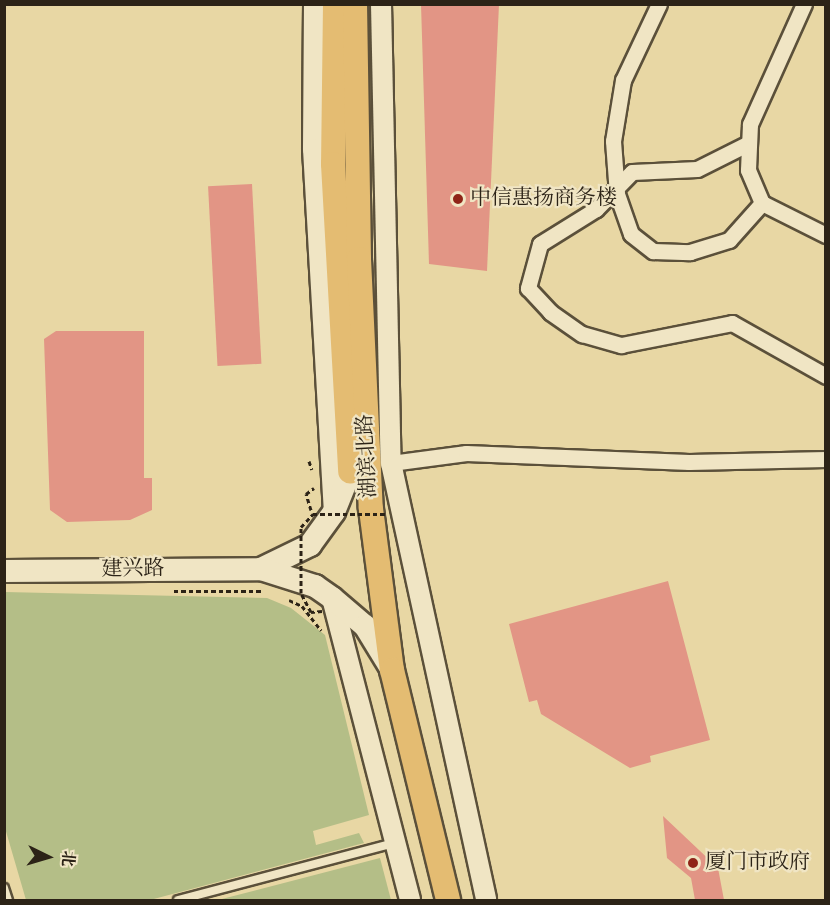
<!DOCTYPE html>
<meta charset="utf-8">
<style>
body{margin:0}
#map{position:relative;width:830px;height:905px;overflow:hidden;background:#e8d7a4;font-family:"Sorts Mill Goudy","Noto Serif SC",serif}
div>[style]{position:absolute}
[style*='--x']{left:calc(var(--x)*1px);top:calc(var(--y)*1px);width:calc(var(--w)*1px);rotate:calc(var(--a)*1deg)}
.green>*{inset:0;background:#b4be87}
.building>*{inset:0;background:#e29585;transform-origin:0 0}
.path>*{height:3px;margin-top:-1.5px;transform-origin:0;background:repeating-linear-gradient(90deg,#2c2317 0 4.5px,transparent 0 7.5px)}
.roads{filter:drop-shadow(2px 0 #5b503a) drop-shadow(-2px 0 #5b503a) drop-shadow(0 2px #5b503a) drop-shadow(0 -2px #5b503a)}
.service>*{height:8px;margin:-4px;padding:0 4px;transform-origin:4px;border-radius:4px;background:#f0e5c4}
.minor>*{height:15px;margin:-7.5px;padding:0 7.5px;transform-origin:7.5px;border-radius:7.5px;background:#f0e5c4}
.tertiary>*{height:20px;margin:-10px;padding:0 10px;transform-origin:10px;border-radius:10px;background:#f0e5c4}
.secondary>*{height:22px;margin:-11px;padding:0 11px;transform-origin:11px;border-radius:11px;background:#f0e5c4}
.primary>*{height:24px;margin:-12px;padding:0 12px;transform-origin:12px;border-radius:12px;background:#e4bc72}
.path-bridge>*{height:3px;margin-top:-1.5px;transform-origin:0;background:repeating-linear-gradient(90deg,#2c2317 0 4.5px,transparent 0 7.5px)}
.dots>*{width:16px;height:16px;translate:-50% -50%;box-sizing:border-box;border:3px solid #f0e5c4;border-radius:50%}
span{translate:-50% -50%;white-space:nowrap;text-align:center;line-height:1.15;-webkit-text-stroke:4.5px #f0e5c4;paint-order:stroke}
.poi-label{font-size:21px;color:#2c2317}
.left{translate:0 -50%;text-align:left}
.street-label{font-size:21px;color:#2c2317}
.frame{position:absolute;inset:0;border:6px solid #2c2317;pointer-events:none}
.north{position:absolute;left:18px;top:827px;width:60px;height:60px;-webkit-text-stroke:4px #f0e5c4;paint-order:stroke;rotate:95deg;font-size:16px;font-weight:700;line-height:24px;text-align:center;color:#2c2317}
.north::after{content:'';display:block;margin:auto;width:21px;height:27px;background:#2c2317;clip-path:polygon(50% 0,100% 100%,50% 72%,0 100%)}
</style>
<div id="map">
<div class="green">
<div style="clip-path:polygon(5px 592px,267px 598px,291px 608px,325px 635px,369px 815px,313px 831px,316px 845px,359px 833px,364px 843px,150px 900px,26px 900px,5px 828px)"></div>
<div style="clip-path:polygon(380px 858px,391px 900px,218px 900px)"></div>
</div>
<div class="building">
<div style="clip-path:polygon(421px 4px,499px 4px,487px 271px,429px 264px)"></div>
<div style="left:252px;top:184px;width:180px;height:44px;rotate:87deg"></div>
<div style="clip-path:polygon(56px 331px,144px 331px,144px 478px,152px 478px,152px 510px,130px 520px,67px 522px,50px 510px,44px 339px)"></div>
<div style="clip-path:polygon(668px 581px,710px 740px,650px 756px,651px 762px,630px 768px,541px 714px,537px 700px,529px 702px,509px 624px)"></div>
<div style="clip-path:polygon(663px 816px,718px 868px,724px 900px,695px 900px,691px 878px,667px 858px)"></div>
</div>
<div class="path">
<div style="--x:309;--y:461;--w:9;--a:72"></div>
<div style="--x:311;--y:510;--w:17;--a:-107"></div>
<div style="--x:306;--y:494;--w:10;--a:-37"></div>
<div style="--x:174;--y:591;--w:90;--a:0"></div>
<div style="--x:289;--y:600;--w:14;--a:25"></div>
<div style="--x:302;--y:606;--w:31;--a:52"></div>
</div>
<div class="roads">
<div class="service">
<div style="--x:4;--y:888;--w:13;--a:72"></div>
<div style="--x:178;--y:900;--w:223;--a:-14.8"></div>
</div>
<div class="minor">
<div style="--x:659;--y:4;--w:84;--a:115.3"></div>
<div style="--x:623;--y:80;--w:62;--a:99.3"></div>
<div style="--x:613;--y:141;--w:53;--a:85.7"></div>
<div style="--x:617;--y:194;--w:42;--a:70.7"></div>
<div style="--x:631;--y:234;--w:28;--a:38"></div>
<div style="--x:653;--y:251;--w:37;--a:2"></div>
<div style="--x:690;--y:252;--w:41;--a:-17.1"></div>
<div style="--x:729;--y:240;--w:50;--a:-48.3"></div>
<div style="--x:804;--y:4;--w:132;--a:114.2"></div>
<div style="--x:750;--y:124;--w:46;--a:92.5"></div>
<div style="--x:748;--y:170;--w:36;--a:67"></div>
<div style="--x:762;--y:203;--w:72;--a:26.6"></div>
<div style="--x:749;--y:143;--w:58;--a:153.4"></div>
<div style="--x:697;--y:169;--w:65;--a:177.4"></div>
<div style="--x:632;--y:172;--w:52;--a:134.2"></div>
<div style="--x:596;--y:209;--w:66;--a:148"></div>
<div style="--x:540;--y:244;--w:46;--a:105.3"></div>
<div style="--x:528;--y:288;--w:33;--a:47"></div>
<div style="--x:550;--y:312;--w:39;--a:35"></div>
<div style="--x:582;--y:334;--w:41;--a:15.8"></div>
<div style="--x:621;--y:345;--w:113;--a:-11.2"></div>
<div style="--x:732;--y:323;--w:108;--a:29.4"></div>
<div style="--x:391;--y:463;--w:76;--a:-7.6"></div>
<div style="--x:466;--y:453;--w:223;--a:2.3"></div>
<div style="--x:689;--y:462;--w:137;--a:-1.3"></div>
</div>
<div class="tertiary">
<div style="--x:314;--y:4;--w:145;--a:90.4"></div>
<div style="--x:313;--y:149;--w:363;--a:86.7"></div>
<div style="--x:381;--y:4;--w:459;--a:88.8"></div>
<div style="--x:391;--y:463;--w:447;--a:77.7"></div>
<div style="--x:332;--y:598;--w:312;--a:75.5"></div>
</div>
<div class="secondary">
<div style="--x:261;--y:569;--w:55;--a:-26.1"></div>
<div style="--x:310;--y:545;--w:41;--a:-54"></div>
<div style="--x:334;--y:512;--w:43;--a:-68.2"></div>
<div style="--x:4;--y:571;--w:257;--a:-0.4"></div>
<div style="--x:261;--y:569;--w:57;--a:17.5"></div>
<div style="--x:315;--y:586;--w:21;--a:35"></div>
<div style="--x:332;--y:598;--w:43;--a:40.3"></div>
<div style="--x:365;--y:626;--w:52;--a:58.5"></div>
</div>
<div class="primary">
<div style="--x:335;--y:4;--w:160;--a:90.7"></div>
<div style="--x:333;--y:164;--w:308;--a:86.8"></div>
<div style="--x:355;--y:4;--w:255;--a:89.1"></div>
<div style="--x:359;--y:259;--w:250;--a:87.3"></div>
<div style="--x:371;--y:509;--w:162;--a:82.6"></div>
<div style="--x:392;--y:670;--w:237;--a:76.3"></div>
</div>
</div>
<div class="path-bridge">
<div style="--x:322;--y:611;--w:11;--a:175"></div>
<div style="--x:311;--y:612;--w:21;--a:-118"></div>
<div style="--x:301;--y:593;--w:66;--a:-90"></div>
<div style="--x:301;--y:527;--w:18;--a:-47"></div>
<div style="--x:313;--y:514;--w:74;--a:0"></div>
</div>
<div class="dots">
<div style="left:458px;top:199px;background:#8f2418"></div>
<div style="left:693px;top:863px;background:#8f2418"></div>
</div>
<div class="poi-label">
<span class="left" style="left:470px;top:199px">中信惠扬商务楼</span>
<span class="left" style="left:705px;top:863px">厦门市政府</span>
</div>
<div class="street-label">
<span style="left:368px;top:456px;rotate:-93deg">湖滨北路</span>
<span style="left:133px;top:570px;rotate:-1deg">建兴路</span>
</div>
<div class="frame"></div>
<div class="north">北</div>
</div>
